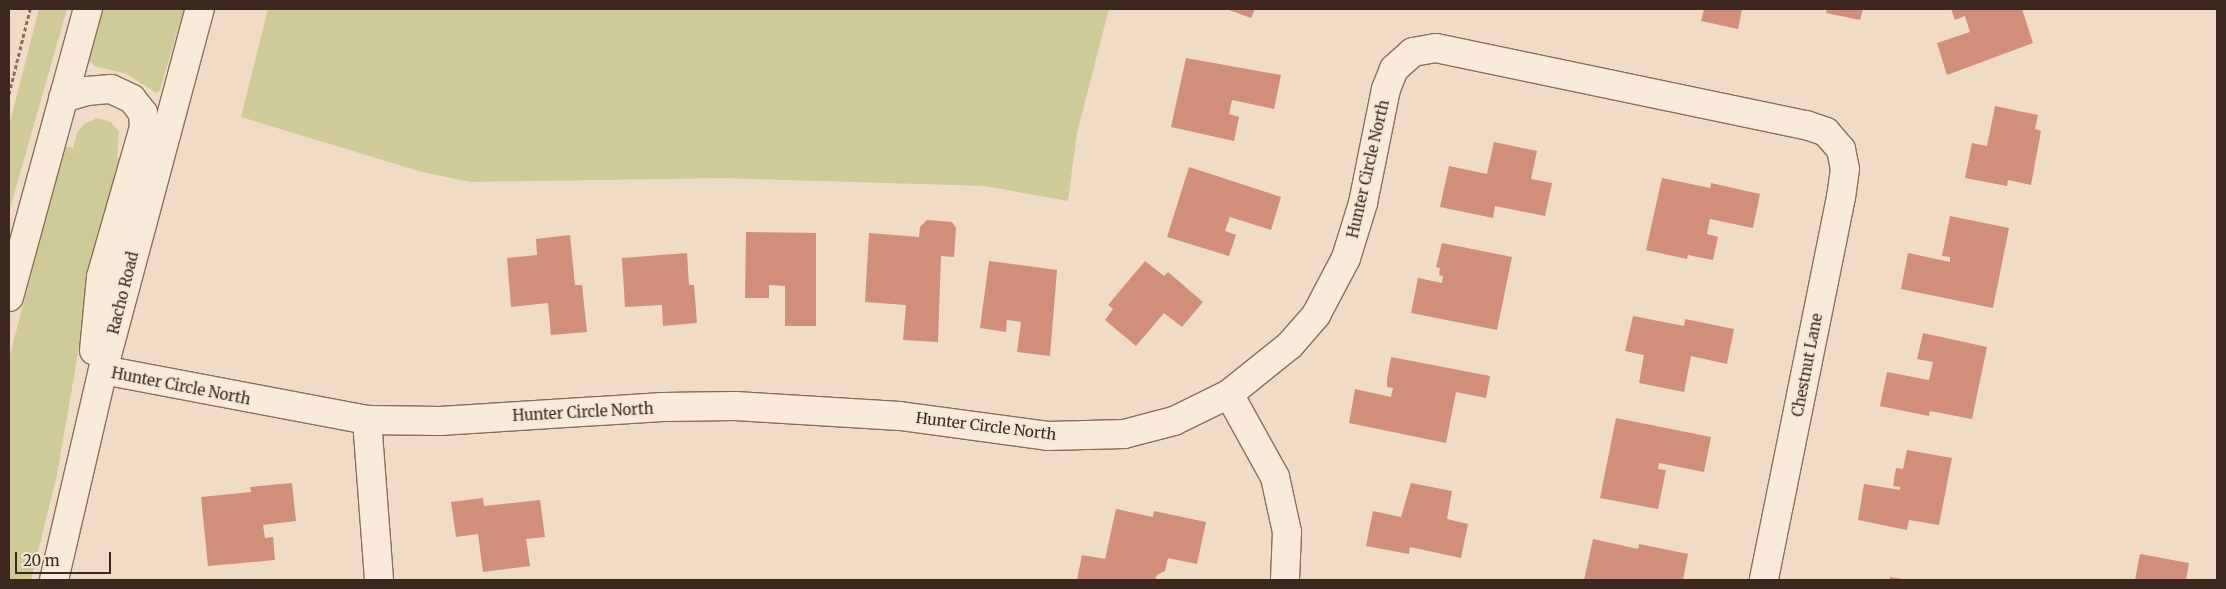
<!DOCTYPE html>
<style>
body{margin:0}
#map{position:relative;width:2226px;height:589px;overflow:hidden;background:#f0dcc6;font-family:Merriweather,serif}
div>[style]{position:absolute}
[style*='--x']{left:calc(var(--x)*1px);top:calc(var(--y)*1px);width:calc(var(--w)*1px);rotate:calc(var(--a)*1deg)}
.green>*{inset:0;background:#cfcb99}
.building>*{inset:0;background:#d08e7b}
.path>*{height:3px;margin-top:-1.5px;transform-origin:0;background:repeating-linear-gradient(90deg,#8d6c5b 0 4px,transparent 0 6.5px)}
.roads{filter:drop-shadow(1px 0 #8d6c5b) drop-shadow(-1px 0 #8d6c5b) drop-shadow(0 1px #8d6c5b) drop-shadow(0 -1px #8d6c5b)}
.street>*{height:28px;margin:-14px;padding:0 14px;transform-origin:14px;border-radius:14px;background:#faeada}
.secondary>*{height:28px;margin:-14px;padding:0 14px;transform-origin:14px;border-radius:14px;background:#faeada}
span{translate:-50% -50%;white-space:nowrap;text-align:center;line-height:1.15;-webkit-text-stroke:4.5px #f7e7d6;paint-order:stroke}
.street-label{font-size:15px;color:#3c281f}
.frame{position:absolute;inset:0;border:10px solid #3c281f;pointer-events:none}
.scale{position:absolute;left:15px;top:552px;width:96px;height:22px;box-sizing:border-box;border:2px solid #3c281f;border-top:0;padding-left:6px;font-size:15px;line-height:18px;white-space:nowrap;color:#3c281f;-webkit-text-stroke:4px #f7e7d6;paint-order:stroke}
</style>
<div id="map">
<div class="green">
<div style="clip-path:polygon(39px 9px,67px 9px,9px 212px,9px 126px)"></div>
<div style="clip-path:polygon(103px 9px,184px 9px,160px 90px,156px 93px,127px 74px,94px 66px,89px 60px)"></div>
<div style="clip-path:polygon(268px 9px,1109px 9px,1077px 133px,1068px 201px,984px 186px,725px 178px,470px 182px,422px 172px,241px 117px)"></div>
<div style="clip-path:polygon(97px 118px,111px 122px,119px 132px,117px 157px,124px 159px,91px 278px,57px 475px,31px 580px,9px 580px,9px 358px,65px 146px,73px 148px,77px 133px,84px 124px)"></div>
</div>
<div class="building">
<div style="clip-path:polygon(1226px 9px,1255px 9px,1251px 18px)"></div>
<div style="clip-path:polygon(1704px 9px,1742px 9px,1738px 29px,1701px 21px)"></div>
<div style="clip-path:polygon(1827px 9px,1863px 9px,1860px 20px,1826px 13px)"></div>
<div style="clip-path:polygon(1951px 9px,2022px 9px,2033px 43px,1947px 75px,1937px 43px,1970px 32px,1965px 16px,1955px 20px)"></div>
<div style="clip-path:polygon(1186px 58px,1281px 75px,1274px 109px,1232px 100px,1229px 114px,1239px 117px,1234px 141px,1171px 127px)"></div>
<div style="clip-path:polygon(1995px 106px,2038px 115px,2035px 129px,2041px 131px,2031px 185px,2008px 180px,2007px 186px,1965px 178px,1972px 143px,1987px 146px)"></div>
<div style="clip-path:polygon(1494px 142px,1537px 151px,1531px 179px,1552px 183px,1545px 216px,1495px 206px,1493px 218px,1440px 207px,1449px 166px,1487px 174px)"></div>
<div style="clip-path:polygon(1189px 167px,1281px 197px,1271px 230px,1230px 217px,1225px 231px,1236px 235px,1229px 256px,1167px 237px)"></div>
<div style="clip-path:polygon(1662px 178px,1710px 188px,1711px 183px,1760px 194px,1753px 228px,1710px 219px,1707px 234px,1718px 237px,1713px 260px,1688px 255px,1687px 259px,1646px 250px)"></div>
<div style="clip-path:polygon(1950px 216px,2009px 228px,1993px 308px,1901px 289px,1908px 253px,1950px 262px,1950px 257px,1942px 256px)"></div>
<div style="clip-path:polygon(927px 220px,952px 222px,956px 228px,954px 257px,941px 256px,938px 342px,903px 340px,906px 305px,865px 302px,869px 233px,919px 237px,920px 227px)"></div>
<div style="clip-path:polygon(746px 232px,816px 233px,816px 326px,785px 326px,785px 286px,769px 285px,769px 298px,745px 298px)"></div>
<div style="clip-path:polygon(570px 235px,575px 285px,582px 285px,587px 332px,551px 335px,548px 303px,511px 307px,507px 258px,537px 255px,536px 239px)"></div>
<div style="clip-path:polygon(1442px 243px,1512px 257px,1497px 330px,1411px 313px,1418px 278px,1442px 283px,1443px 276px,1439px 275px,1440px 268px,1436px 267px)"></div>
<div style="clip-path:polygon(687px 253px,689px 285px,694px 285px,697px 323px,663px 326px,662px 305px,625px 307px,622px 258px)"></div>
<div style="clip-path:polygon(989px 261px,1057px 270px,1050px 356px,1017px 352px,1021px 322px,1007px 320px,1006px 332px,980px 328px)"></div>
<div style="clip-path:polygon(1145px 261px,1164px 276px,1168px 272px,1203px 302px,1182px 327px,1164px 313px,1136px 346px,1105px 320px,1113px 309px,1108px 305px)"></div>
<div style="clip-path:polygon(1633px 316px,1684px 326px,1685px 319px,1734px 329px,1727px 364px,1691px 356px,1684px 392px,1639px 383px,1644px 355px,1625px 351px)"></div>
<div style="clip-path:polygon(1923px 333px,1987px 347px,1972px 419px,1930px 411px,1929px 416px,1880px 406px,1887px 372px,1929px 380px,1933px 362px,1917px 359px)"></div>
<div style="clip-path:polygon(1391px 357px,1490px 376px,1486px 398px,1456px 392px,1446px 443px,1349px 423px,1355px 389px,1391px 397px,1393px 388px,1387px 387px,1387px 379px)"></div>
<div style="clip-path:polygon(1616px 418px,1711px 437px,1704px 472px,1659px 463px,1658px 469px,1666px 470px,1658px 509px,1600px 498px)"></div>
<div style="clip-path:polygon(1907px 450px,1952px 458px,1939px 525px,1909px 520px,1907px 530px,1858px 520px,1864px 484px,1900px 490px,1900px 487px,1893px 486px,1896px 468px,1903px 469px)"></div>
<div style="clip-path:polygon(292px 483px,296px 521px,263px 525px,265px 538px,273px 537px,275px 560px,208px 566px,201px 497px,251px 492px,250px 487px)"></div>
<div style="clip-path:polygon(1411px 483px,1452px 491px,1447px 519px,1468px 524px,1461px 558px,1410px 547px,1409px 554px,1366px 546px,1373px 511px,1401px 517px)"></div>
<div style="clip-path:polygon(483px 498px,484px 506px,540px 500px,545px 537px,526px 539px,530px 566px,483px 572px,478px 534px,456px 537px,451px 502px)"></div>
<div style="clip-path:polygon(1116px 509px,1153px 517px,1154px 511px,1206px 522px,1197px 564px,1168px 558px,1165px 571px,1157px 575px,1155px 580px,1077px 580px,1082px 555px,1105px 559px)"></div>
<div style="clip-path:polygon(1593px 539px,1638px 549px,1639px 544px,1688px 554px,1683px 580px,1584px 580px)"></div>
<div style="clip-path:polygon(2140px 554px,2189px 563px,2186px 580px,2135px 580px)"></div>
<div style="clip-path:polygon(1890px 577px,1903px 579px,1903px 580px,1889px 580px)"></div>
</div>
<div class="path">
<div style="--x:9;--y:94;--w:88;--a:-76.1"></div>
</div>
<div class="roads">
<div class="street">
<div style="--x:103;--y:370;--w:269;--a:10.7"></div>
<div style="--x:367;--y:420;--w:73;--a:0.8"></div>
<div style="--x:440;--y:421;--w:223;--a:-3.6"></div>
<div style="--x:663;--y:407;--w:72;--a:-0.8"></div>
<div style="--x:735;--y:406;--w:165;--a:3.5"></div>
<div style="--x:900;--y:416;--w:149;--a:7.7"></div>
<div style="--x:1048;--y:436;--w:76;--a:-1.5"></div>
<div style="--x:1124;--y:434;--w:52;--a:-14.6"></div>
<div style="--x:1174;--y:421;--w:61;--a:-26.1"></div>
<div style="--x:1229;--y:394;--w:78;--a:-38.8"></div>
<div style="--x:1290;--y:345;--w:40;--a:-49"></div>
<div style="--x:1316;--y:315;--w:64;--a:-62.2"></div>
<div style="--x:1346;--y:258;--w:58;--a:-72.8"></div>
<div style="--x:1363;--y:203;--w:116;--a:-78.6"></div>
<div style="--x:1386;--y:89;--w:22;--a:-68"></div>
<div style="--x:1394;--y:69;--w:25;--a:-42"></div>
<div style="--x:1413;--y:52;--w:23;--a:-10"></div>
<div style="--x:1436;--y:48;--w:378;--a:11.8"></div>
<div style="--x:1806;--y:125;--w:21;--a:19"></div>
<div style="--x:1826;--y:132;--w:23;--a:49"></div>
<div style="--x:1841;--y:149;--w:20;--a:79"></div>
<div style="--x:1845;--y:169;--w:28;--a:98"></div>
<div style="--x:1841;--y:197;--w:391;--a:101.4"></div>
<div style="--x:1229;--y:394;--w:95;--a:61"></div>
<div style="--x:1275;--y:477;--w:56;--a:77.7"></div>
<div style="--x:1287;--y:532;--w:48;--a:92.4"></div>
<div style="--x:367;--y:420;--w:160;--a:85.7"></div>
</div>
<div class="secondary">
<div style="--x:63;--y:98;--w:25;--a:-16"></div>
<div style="--x:87;--y:91;--w:24;--a:-5"></div>
<div style="--x:111;--y:89;--w:23;--a:25"></div>
<div style="--x:132;--y:99;--w:18;--a:52"></div>
<div style="--x:143;--y:113;--w:14;--a:86"></div>
<div style="--x:144;--y:127;--w:156;--a:106"></div>
<div style="--x:101;--y:277;--w:74;--a:95.4"></div>
<div style="--x:9;--y:297;--w:299;--a:-74.7"></div>
<div style="--x:54;--y:580;--w:216;--a:-76.9"></div>
<div style="--x:103;--y:370;--w:374;--a:-75"></div>
</div>
</div>
<div class="street-label">
<span style="left:1368px;top:169px;rotate:-77deg">Hunter Circle North</span>
<span style="left:123px;top:293px;rotate:-76deg">Racho Road</span>
<span style="left:1807px;top:365px;rotate:-79deg">Chestnut Lane</span>
<span style="left:181px;top:386px;rotate:11deg">Hunter Circle North</span>
<span style="left:583px;top:412px;rotate:-3deg">Hunter Circle North</span>
<span style="left:986px;top:426px;rotate:7deg">Hunter Circle North</span>
</div>
<div class="frame"></div>
<div class="scale">20 m</div>
</div>
